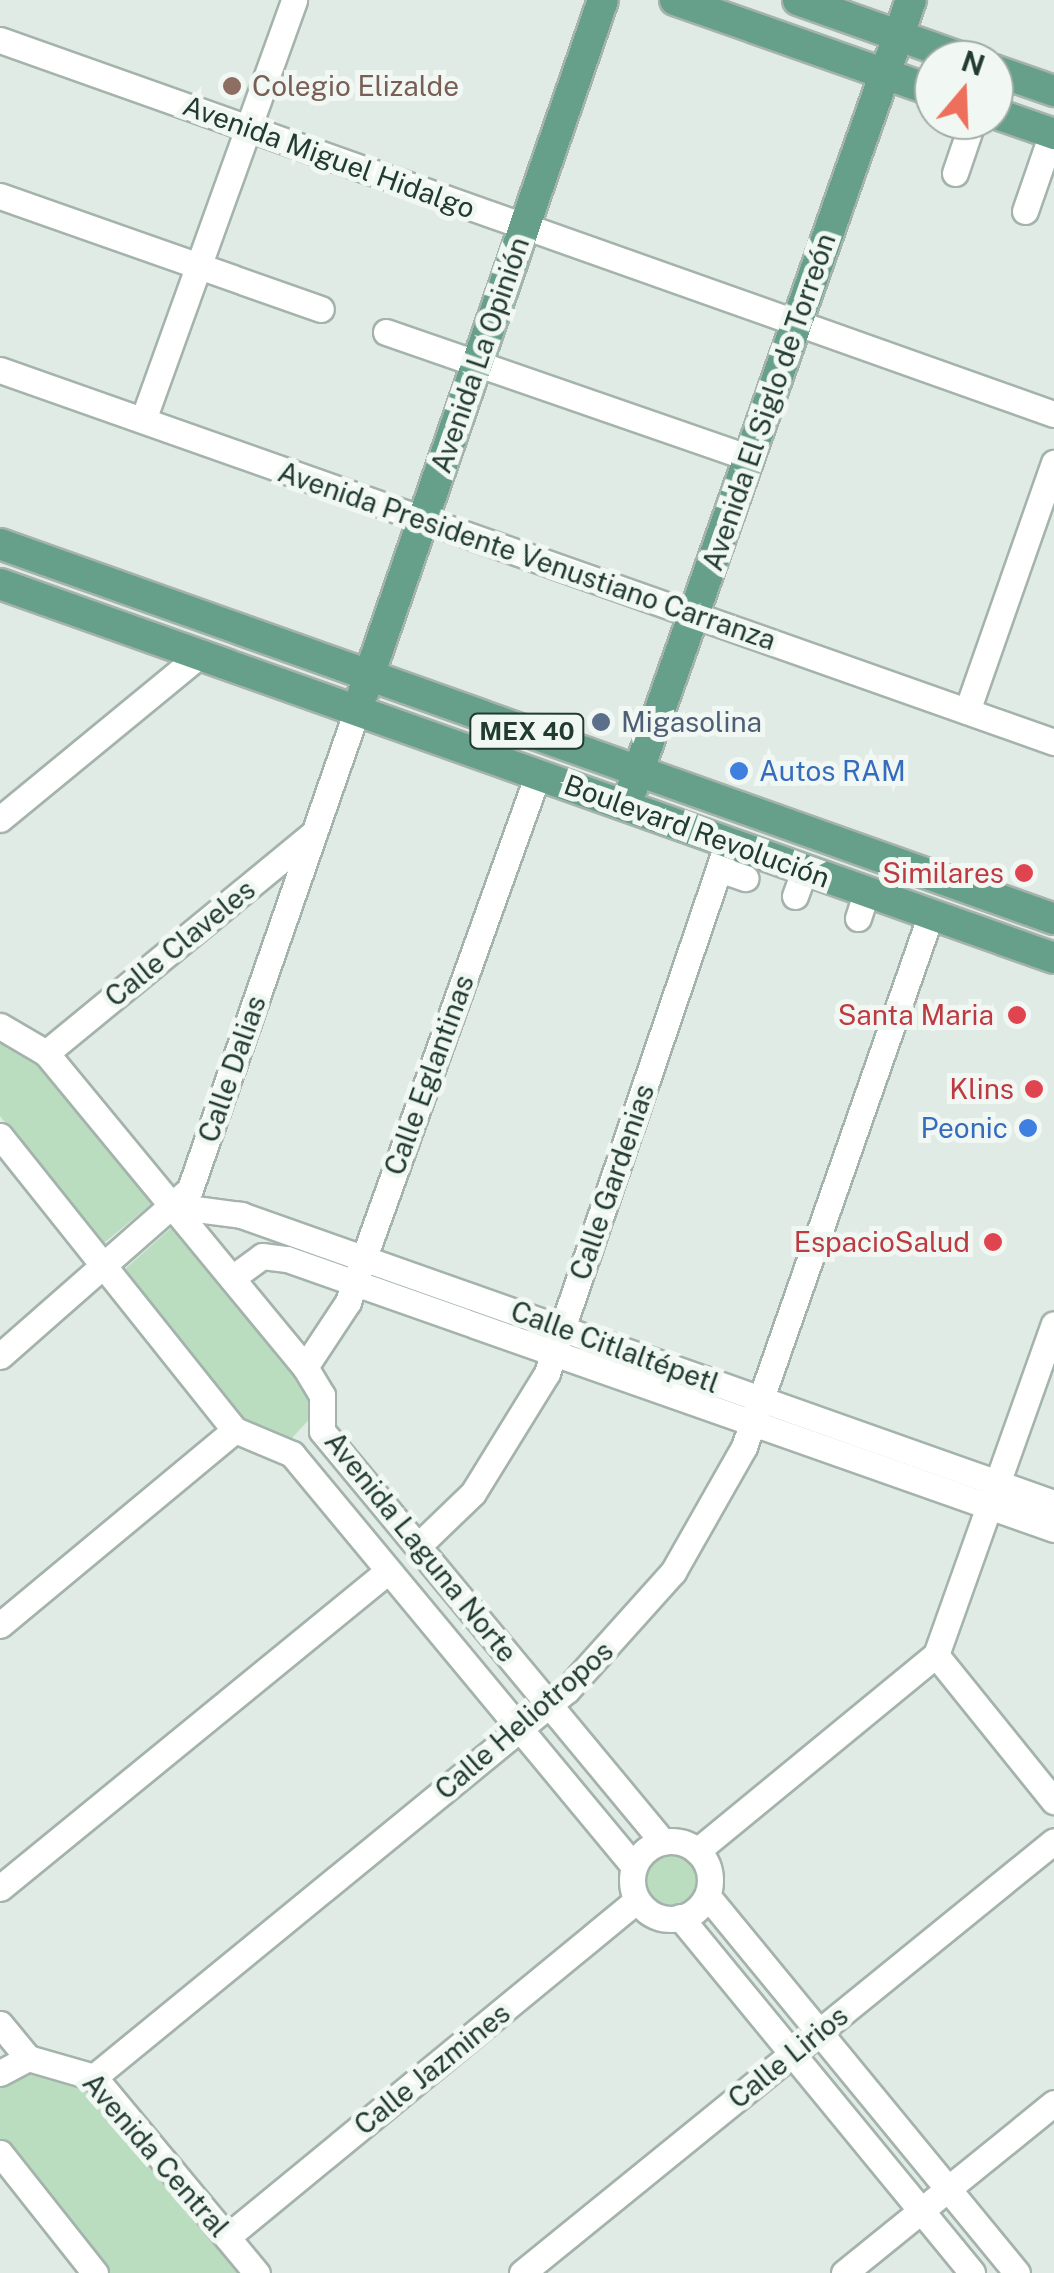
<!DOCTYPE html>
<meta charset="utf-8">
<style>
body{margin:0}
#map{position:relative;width:1054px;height:2273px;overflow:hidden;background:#e1ebe5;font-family:"Public Sans",sans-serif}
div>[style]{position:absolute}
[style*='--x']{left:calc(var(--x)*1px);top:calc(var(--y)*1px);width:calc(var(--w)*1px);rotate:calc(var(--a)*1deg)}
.green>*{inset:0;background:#badcbf}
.round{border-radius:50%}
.roads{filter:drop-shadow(2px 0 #a4b3ab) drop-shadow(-2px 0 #a4b3ab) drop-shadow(0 2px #a4b3ab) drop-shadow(0 -2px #a4b3ab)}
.minor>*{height:25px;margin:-12.5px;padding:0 12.5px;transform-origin:12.5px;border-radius:12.5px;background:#fff}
.minor>.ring{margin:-12.5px;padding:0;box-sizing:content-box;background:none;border:25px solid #fff;border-radius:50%}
.major>*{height:30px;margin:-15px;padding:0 15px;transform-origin:15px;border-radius:15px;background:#669f8a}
.dots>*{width:28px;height:28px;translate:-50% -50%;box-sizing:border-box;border:5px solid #f1f8f3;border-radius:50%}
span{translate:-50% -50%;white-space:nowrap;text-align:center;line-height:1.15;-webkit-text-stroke:10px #f1f8f3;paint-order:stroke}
.shield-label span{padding:2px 8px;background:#f1f8f3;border:2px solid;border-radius:8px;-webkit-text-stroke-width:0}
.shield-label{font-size:25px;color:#213b31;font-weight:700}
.education-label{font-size:28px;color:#785e54}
.left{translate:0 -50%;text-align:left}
.street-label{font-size:28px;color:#213b31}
.service-label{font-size:28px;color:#4e5e75}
.shop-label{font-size:28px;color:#366cbe}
.right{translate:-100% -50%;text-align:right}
.health-label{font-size:28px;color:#be3a42}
.north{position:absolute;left:914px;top:40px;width:100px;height:100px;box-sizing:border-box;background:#f1f8f3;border:2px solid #9eaca5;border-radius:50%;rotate:19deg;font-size:28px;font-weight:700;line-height:40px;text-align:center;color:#213b31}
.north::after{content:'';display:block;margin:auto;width:35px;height:45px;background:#ee6f5b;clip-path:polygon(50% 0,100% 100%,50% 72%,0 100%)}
</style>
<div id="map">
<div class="green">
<div style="clip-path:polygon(0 1038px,23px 1040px,162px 1195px,104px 1243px,0 1116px)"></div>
<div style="clip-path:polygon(181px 1219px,307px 1368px,317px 1411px,292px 1438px,250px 1426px,123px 1271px)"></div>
<div class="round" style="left:643px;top:1852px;width:54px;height:54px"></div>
<div style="clip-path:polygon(15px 2063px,79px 2068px,255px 2273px,99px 2273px,0 2145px,0 2076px)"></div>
</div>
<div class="roads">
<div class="minor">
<div style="--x:0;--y:40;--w:1118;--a:19.54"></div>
<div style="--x:955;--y:173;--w:56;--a:-71.2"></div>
<div style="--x:0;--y:196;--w:340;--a:19.4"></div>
<div style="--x:1025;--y:211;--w:83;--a:-70.9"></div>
<div style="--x:386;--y:332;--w:384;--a:19.1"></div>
<div style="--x:0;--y:370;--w:1118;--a:19.44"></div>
<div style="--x:143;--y:420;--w:446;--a:-70.2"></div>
<div style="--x:967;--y:711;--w:263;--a:-70.7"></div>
<div style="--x:0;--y:819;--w:259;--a:-39.4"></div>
<div style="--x:719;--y:869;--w:28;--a:19"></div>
<div style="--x:795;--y:896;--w:29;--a:-70"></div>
<div style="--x:858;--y:918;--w:28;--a:-72"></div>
<div style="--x:0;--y:1026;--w:53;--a:30.4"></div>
<div style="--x:46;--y:1053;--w:407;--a:50.5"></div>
<div style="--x:305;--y:1367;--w:33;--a:59"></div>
<div style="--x:322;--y:1395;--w:36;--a:90"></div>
<div style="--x:46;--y:1053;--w:347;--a:-39.4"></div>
<div style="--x:0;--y:1136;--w:376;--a:51.4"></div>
<div style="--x:235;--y:1430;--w:62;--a:22.8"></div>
<div style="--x:173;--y:1206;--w:69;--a:7.5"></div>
<div style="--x:241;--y:1215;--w:863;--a:19.51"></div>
<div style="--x:232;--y:1278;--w:37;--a:-36"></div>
<div style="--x:262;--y:1256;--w:25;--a:7"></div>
<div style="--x:287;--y:1259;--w:813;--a:19.39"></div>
<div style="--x:0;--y:1356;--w:253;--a:-41.3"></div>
<div style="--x:190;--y:1189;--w:507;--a:-70.78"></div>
<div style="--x:305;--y:1367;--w:78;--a:-56.5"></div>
<div style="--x:348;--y:1302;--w:561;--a:-70.21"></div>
<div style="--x:322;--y:1431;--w:534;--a:50.32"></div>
<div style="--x:292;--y:1454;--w:533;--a:50.33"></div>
<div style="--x:418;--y:1546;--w:76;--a:-43.9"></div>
<div style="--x:473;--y:1493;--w:141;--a:-58.3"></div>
<div style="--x:547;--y:1373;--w:561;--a:-71.18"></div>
<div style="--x:0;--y:1625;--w:305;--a:-39.7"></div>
<div style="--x:936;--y:1655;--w:188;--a:51.1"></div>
<div class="ring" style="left:632px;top:1841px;width:53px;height:53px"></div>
<div style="--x:697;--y:1851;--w:309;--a:-39.4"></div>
<div style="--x:936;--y:1655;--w:351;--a:-70.4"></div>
<div style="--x:0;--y:1888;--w:501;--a:-39.25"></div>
<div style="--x:709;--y:1898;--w:485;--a:50.6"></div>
<div style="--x:680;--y:1917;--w:460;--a:50.6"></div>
<div style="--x:0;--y:2024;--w:44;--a:50.5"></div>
<div style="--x:28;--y:2058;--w:69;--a:16.1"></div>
<div style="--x:94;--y:2077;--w:255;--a:50.3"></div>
<div style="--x:0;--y:2073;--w:32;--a:-28"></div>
<div style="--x:94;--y:2077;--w:611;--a:-39.29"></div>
<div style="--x:567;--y:1690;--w:159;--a:-48.1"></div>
<div style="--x:673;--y:1572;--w:144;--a:-60.4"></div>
<div style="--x:744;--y:1447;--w:565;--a:-70.67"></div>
<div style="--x:0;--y:2153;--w:153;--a:51.6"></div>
<div style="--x:227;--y:2237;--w:531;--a:-39.42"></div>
<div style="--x:522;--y:2273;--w:685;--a:-39.08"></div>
<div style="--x:844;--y:2273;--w:270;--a:-39"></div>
</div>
<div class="major">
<div style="--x:675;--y:0;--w:275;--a:19.4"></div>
<div style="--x:798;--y:0;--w:179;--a:19.5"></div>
<div style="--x:994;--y:70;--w:64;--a:19.3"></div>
<div style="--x:994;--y:113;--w:64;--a:19.3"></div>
<div style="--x:0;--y:544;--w:1119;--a:19.58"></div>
<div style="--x:0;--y:584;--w:1118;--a:19.54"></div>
<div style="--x:363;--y:693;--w:733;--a:-70.9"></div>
<div style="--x:632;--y:789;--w:837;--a:-70.53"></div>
</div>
</div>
<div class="dots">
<div style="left:232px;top:86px;background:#8d6e63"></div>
<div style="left:601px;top:722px;background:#5c6f8a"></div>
<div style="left:739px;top:771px;background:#3f7fe0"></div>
<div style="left:1024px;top:873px;background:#e0444e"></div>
<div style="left:1017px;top:1015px;background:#e0444e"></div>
<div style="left:1034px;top:1089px;background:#e0444e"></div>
<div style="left:1028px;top:1128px;background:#3f7fe0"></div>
<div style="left:993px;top:1242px;background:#e0444e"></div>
</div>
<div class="shield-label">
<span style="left:527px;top:731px">MEX 40</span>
</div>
<div class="education-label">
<span class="left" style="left:252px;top:86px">Colegio Elizalde</span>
</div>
<div class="street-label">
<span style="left:329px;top:157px;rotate:20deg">Avenida Miguel Hidalgo</span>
<span style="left:480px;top:355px;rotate:-71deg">Avenida La Opinión</span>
<span style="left:769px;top:402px;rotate:-71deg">Avenida El Siglo de Torreón</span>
<span style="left:527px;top:556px;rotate:19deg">Avenida Presidente Venustiano Carranza</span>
<span style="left:697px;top:831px;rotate:20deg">Boulevard Revolución</span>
<span style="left:180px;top:943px;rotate:-39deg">Calle Claveles</span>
<span style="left:232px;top:1069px;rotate:-71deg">Calle Dalias</span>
<span style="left:429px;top:1075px;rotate:-70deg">Calle Eglantinas</span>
<span style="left:612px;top:1182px;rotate:-71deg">Calle Gardenias</span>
<span style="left:615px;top:1347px;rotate:20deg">Calle Citlaltépetl</span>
<span style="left:421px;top:1547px;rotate:51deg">Avenida Laguna Norte</span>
<span style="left:524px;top:1720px;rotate:-41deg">Calle Heliotropos</span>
<span style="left:788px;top:2057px;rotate:-39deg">Calle Lirios</span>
<span style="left:432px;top:2069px;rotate:-39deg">Calle Jazmines</span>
<span style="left:156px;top:2155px;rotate:49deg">Avenida Central</span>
</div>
<div class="service-label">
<span class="left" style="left:621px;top:722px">Migasolina</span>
</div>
<div class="shop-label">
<span class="left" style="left:759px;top:771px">Autos RAM</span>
<span class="right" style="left:1008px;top:1128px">Peonic</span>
</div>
<div class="health-label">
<span class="right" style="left:1004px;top:873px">Similares</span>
<span class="right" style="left:994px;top:1015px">Santa Maria</span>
<span class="right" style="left:1014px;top:1089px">Klins</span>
<span class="right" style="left:970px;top:1242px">EspacioSalud</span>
</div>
<div class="north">N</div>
</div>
